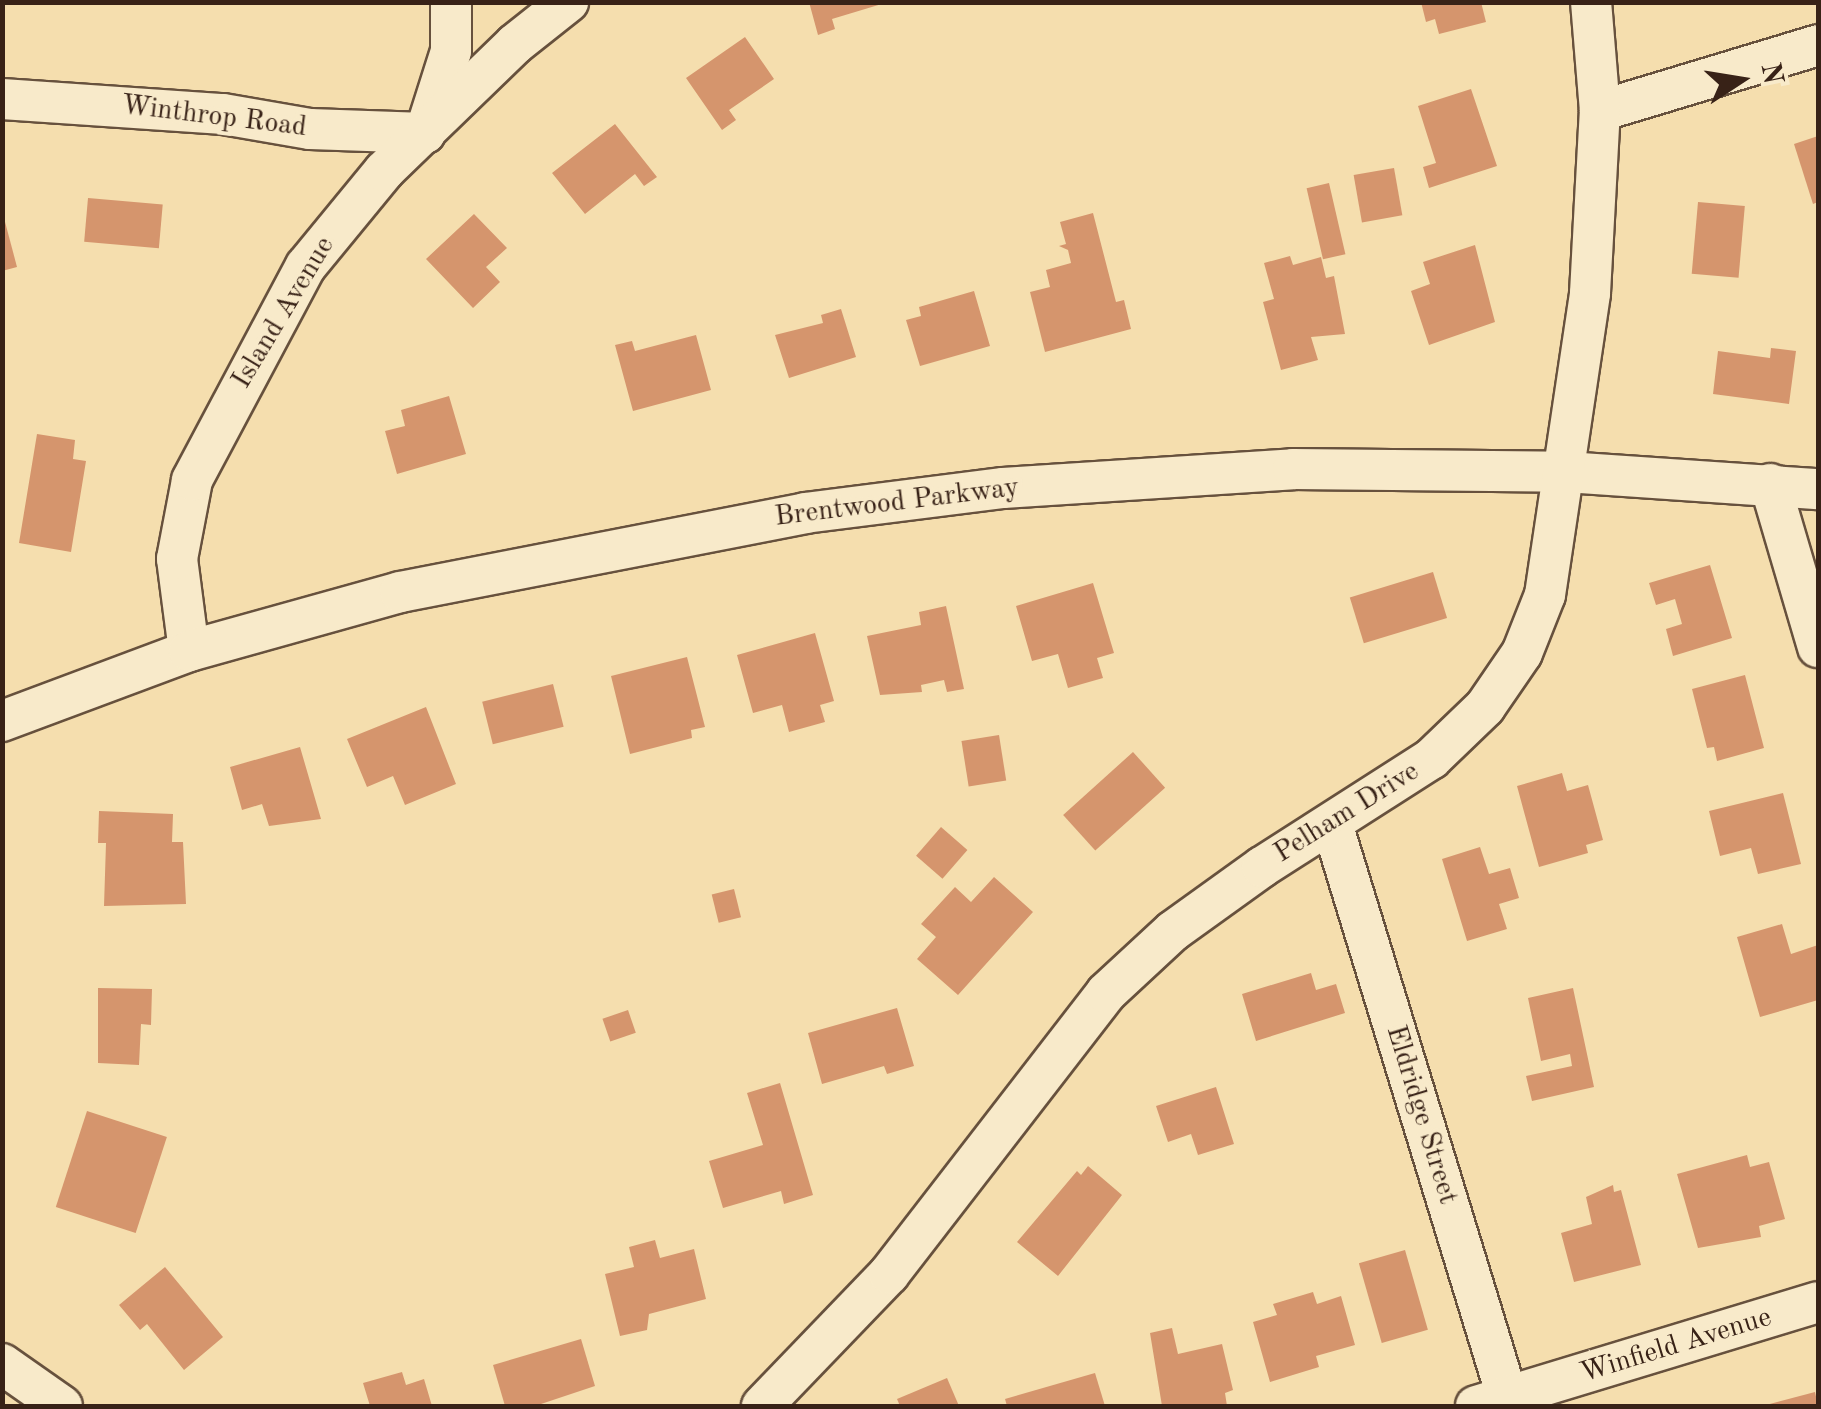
<!DOCTYPE html>
<style>
body{margin:0}
#map{position:relative;width:1821px;height:1409px;overflow:hidden;background:#f5deae;font-family:"Old Standard TT",serif}
div>[style]{position:absolute}
[style*='--x']{left:calc(var(--x)*1px);top:calc(var(--y)*1px);width:calc(var(--w)*1px);rotate:calc(var(--a)*1deg)}
.building>*{inset:0;background:#d5956d;transform-origin:0 0}
.roads{filter:drop-shadow(2px 0 #67513d) drop-shadow(-2px 0 #67513d) drop-shadow(0 2px #67513d) drop-shadow(0 -2px #67513d)}
.street>*{height:40px;margin:-20px;padding:0 20px;transform-origin:20px;border-radius:20px;background:#f8eaca}
span{translate:-50% -50%;white-space:nowrap;text-align:center;line-height:1.15;-webkit-text-stroke:8px #f8eaca;paint-order:stroke}
.street-label{font-size:28px;color:#382217}
.frame{position:absolute;inset:0;border:5px solid #382217;pointer-events:none}
.north{position:absolute;left:1691px;top:30px;width:100px;height:100px;-webkit-text-stroke:8px #f8eaca;paint-order:stroke;rotate:78deg;font-size:28px;font-weight:700;line-height:40px;text-align:center;color:#382217}
.north::after{content:'';display:block;margin:auto;width:35px;height:45px;background:#382217;clip-path:polygon(50% 0,100% 100%,50% 72%,0 100%)}
</style>
<div id="map">
<div class="building">
<div style="clip-path:polygon(809px 2px,885px 2px,885px 3px,832px 19px,835px 29px,818px 35px)"></div>
<div style="clip-path:polygon(1421px 2px,1481px 2px,1486px 22px,1439px 34px,1435px 19px,1426px 22px)"></div>
<div style="clip-path:polygon(745px 37px,774px 79px,729px 110px,736px 120px,722px 130px,686px 78px)"></div>
<div style="clip-path:polygon(1471px 89px,1497px 166px,1429px 188px,1423px 167px,1436px 163px,1418px 106px)"></div>
<div style="clip-path:polygon(615px 124px,657px 177px,644px 186px,635px 174px,585px 214px,552px 173px)"></div>
<div style="clip-path:polygon(1818px 136px,1818px 202px,1813px 204px,1794px 144px)"></div>
<div style="left:1394px;top:168px;width:48px;height:41px;rotate:80deg"></div>
<div style="left:1329px;top:183px;width:73px;height:23px;rotate:77deg"></div>
<div style="left:88px;top:198px;width:75px;height:44px;rotate:5deg"></div>
<div style="left:1698px;top:202px;width:47px;height:72px;rotate:5deg"></div>
<div style="clip-path:polygon(1093px 213px,1116px 302px,1124px 300px,1131px 329px,1045px 352px,1030px 292px,1050px 287px,1046px 270px,1071px 263px,1068px 250px,1059px 246px,1066px 244px,1060px 222px)"></div>
<div style="clip-path:polygon(474px 214px,507px 248px,486px 267px,500px 282px,473px 308px,426px 259px)"></div>
<div style="clip-path:polygon(4px 218px,17px 267px,2px 271px,2px 219px)"></div>
<div style="clip-path:polygon(1475px 245px,1495px 322px,1429px 345px,1411px 291px,1430px 284px,1423px 262px)"></div>
<div style="clip-path:polygon(1290px 256px,1293px 265px,1321px 257px,1326px 278px,1334px 276px,1345px 334px,1311px 337px,1318px 360px,1281px 370px,1263px 302px,1274px 299px,1264px 263px)"></div>
<div style="clip-path:polygon(974px 291px,990px 346px,920px 366px,906px 320px,921px 316px,919px 307px)"></div>
<div style="clip-path:polygon(841px 309px,856px 357px,789px 378px,775px 335px,823px 323px,821px 315px)"></div>
<div style="clip-path:polygon(696px 335px,711px 390px,633px 411px,615px 345px,632px 341px,635px 351px)"></div>
<div style="clip-path:polygon(1771px 348px,1796px 351px,1789px 404px,1713px 394px,1718px 351px,1770px 358px)"></div>
<div style="clip-path:polygon(449px 396px,466px 454px,397px 474px,385px 431px,405px 426px,401px 410px)"></div>
<div style="clip-path:polygon(37px 434px,75px 440px,73px 459px,86px 461px,71px 552px,19px 543px)"></div>
<div style="clip-path:polygon(1710px 565px,1732px 638px,1673px 656px,1666px 629px,1682px 624px,1675px 599px,1656px 605px,1649px 583px)"></div>
<div style="left:1433px;top:572px;width:48px;height:87px;rotate:73deg"></div>
<div style="clip-path:polygon(1093px 583px,1114px 653px,1097px 658px,1103px 678px,1068px 688px,1058px 654px,1032px 661px,1016px 606px)"></div>
<div style="clip-path:polygon(946px 606px,964px 689px,947px 692px,944px 680px,921px 685px,922px 692px,880px 695px,867px 636px,921px 625px,919px 612px)"></div>
<div style="clip-path:polygon(815px 633px,834px 701px,820px 705px,825px 722px,789px 732px,782px 705px,753px 713px,737px 655px)"></div>
<div style="clip-path:polygon(687px 657px,705px 727px,691px 730px,692px 738px,630px 754px,611px 676px)"></div>
<div style="clip-path:polygon(1745px 675px,1764px 748px,1717px 761px,1714px 747px,1707px 748px,1692px 689px)"></div>
<div style="left:553px;top:684px;width:44px;height:73px;rotate:76deg"></div>
<div style="clip-path:polygon(426px 707px,456px 784px,405px 805px,393px 776px,367px 787px,347px 739px)"></div>
<div style="left:999px;top:735px;width:46px;height:38px;rotate:81deg"></div>
<div style="clip-path:polygon(300px 747px,321px 819px,269px 826px,262px 804px,242px 810px,230px 767px)"></div>
<div style="left:1133px;top:752px;width:48px;height:94px;rotate:48deg"></div>
<div style="clip-path:polygon(1562px 773px,1567px 791px,1588px 785px,1603px 840px,1586px 845px,1588px 853px,1539px 867px,1517px 786px)"></div>
<div style="clip-path:polygon(1783px 793px,1801px 864px,1758px 874px,1751px 848px,1720px 856px,1709px 811px)"></div>
<div style="clip-path:polygon(99px 811px,173px 814px,172px 842px,183px 842px,186px 904px,104px 906px,106px 843px,98px 843px)"></div>
<div style="left:941px;top:827px;width:35px;height:38px;rotate:41deg"></div>
<div style="clip-path:polygon(1480px 847px,1489px 874px,1510px 868px,1519px 898px,1499px 904px,1507px 929px,1467px 941px,1442px 859px)"></div>
<div style="clip-path:polygon(994px 877px,1033px 912px,958px 995px,917px 959px,936px 937px,921px 924px,955px 887px,971px 902px)"></div>
<div style="left:734px;top:889px;width:29px;height:23px;rotate:76deg"></div>
<div style="clip-path:polygon(1782px 924px,1791px 954px,1818px 945px,1818px 1000px,1760px 1017px,1737px 937px)"></div>
<div style="clip-path:polygon(1311px 973px,1316px 990px,1336px 984px,1345px 1013px,1256px 1041px,1242px 994px)"></div>
<div style="clip-path:polygon(98px 988px,152px 989px,151px 1025px,141px 1024px,139px 1065px,98px 1063px)"></div>
<div style="clip-path:polygon(1573px 988px,1594px 1087px,1532px 1101px,1526px 1076px,1572px 1066px,1570px 1054px,1541px 1061px,1528px 998px)"></div>
<div style="clip-path:polygon(897px 1008px,914px 1066px,887px 1074px,884px 1066px,822px 1084px,808px 1033px)"></div>
<div style="left:628px;top:1010px;width:24px;height:27px;rotate:71deg"></div>
<div style="clip-path:polygon(780px 1083px,813px 1195px,784px 1204px,781px 1191px,723px 1208px,709px 1161px,763px 1145px,747px 1093px)"></div>
<div style="clip-path:polygon(1216px 1087px,1234px 1144px,1198px 1155px,1191px 1134px,1168px 1142px,1156px 1106px)"></div>
<div style="left:87px;top:1111px;width:84px;height:101px;rotate:18deg"></div>
<div style="clip-path:polygon(1747px 1155px,1750px 1167px,1769px 1162px,1785px 1219px,1759px 1226px,1761px 1237px,1698px 1248px,1677px 1174px)"></div>
<div style="clip-path:polygon(1088px 1166px,1122px 1195px,1058px 1276px,1017px 1242px,1077px 1171px,1081px 1175px)"></div>
<div style="clip-path:polygon(1613px 1185px,1614px 1192px,1621px 1190px,1641px 1265px,1574px 1282px,1561px 1233px,1592px 1224px,1586px 1197px)"></div>
<div style="clip-path:polygon(655px 1240px,660px 1258px,694px 1249px,706px 1299px,649px 1314px,647px 1330px,620px 1336px,605px 1274px,634px 1267px,629px 1247px)"></div>
<div style="left:1405px;top:1250px;width:83px;height:48px;rotate:74deg"></div>
<div style="clip-path:polygon(165px 1267px,223px 1337px,184px 1370px,147px 1324px,140px 1330px,119px 1305px)"></div>
<div style="clip-path:polygon(1313px 1292px,1317px 1304px,1341px 1296px,1355px 1345px,1316px 1356px,1319px 1367px,1270px 1382px,1253px 1322px,1277px 1315px,1273px 1304px)"></div>
<div style="clip-path:polygon(1172px 1328px,1178px 1354px,1222px 1344px,1233px 1390px,1225px 1393px,1227px 1406px,1162px 1406px,1150px 1333px)"></div>
<div style="clip-path:polygon(581px 1339px,595px 1386px,535px 1406px,505px 1406px,493px 1365px)"></div>
<div style="clip-path:polygon(402px 1372px,406px 1385px,424px 1379px,432px 1406px,370px 1406px,363px 1383px)"></div>
<div style="clip-path:polygon(1095px 1373px,1105px 1406px,1007px 1406px,1005px 1399px)"></div>
<div style="clip-path:polygon(947px 1378px,959px 1406px,900px 1406px,897px 1399px)"></div>
<div style="clip-path:polygon(1815px 1392px,1818px 1406px,1766px 1406px,1766px 1405px)"></div>
</div>
<div class="roads">
<div class="street">
<div style="--x:2;--y:99;--w:222;--a:3.9"></div>
<div style="--x:223;--y:114;--w:88;--a:9.8"></div>
<div style="--x:310;--y:129;--w:115;--a:2"></div>
<div style="--x:425;--y:133;--w:86;--a:-72.4"></div>
<div style="--x:451;--y:51;--w:49;--a:-90"></div>
<div style="--x:1600;--y:111;--w:228;--a:-16.8"></div>
<div style="--x:1770;--y:484;--w:170;--a:73.6"></div>
<div style="--x:189;--y:651;--w:93;--a:-97.4"></div>
<div style="--x:177;--y:559;--w:80;--a:-79.2"></div>
<div style="--x:192;--y:480;--w:242;--a:-62"></div>
<div style="--x:306;--y:266;--w:123;--a:-50.6"></div>
<div style="--x:384;--y:171;--w:182;--a:-44.1"></div>
<div style="--x:515;--y:44;--w:68;--a:-38.4"></div>
<div style="--x:2;--y:721;--w:200;--a:-20.5"></div>
<div style="--x:189;--y:651;--w:219;--a:-15.6"></div>
<div style="--x:400;--y:592;--w:413;--a:-11"></div>
<div style="--x:805;--y:513;--w:200;--a:-7.2"></div>
<div style="--x:1003;--y:488;--w:291;--a:-3.7"></div>
<div style="--x:1293;--y:469;--w:273;--a:0.6"></div>
<div style="--x:1566;--y:472;--w:253;--a:3.9"></div>
<div style="--x:1332;--y:824;--w:609;--a:72.99"></div>
<div style="--x:2;--y:1364;--w:73;--a:35"></div>
<div style="--x:762;--y:1406;--w:183;--a:-46.1"></div>
<div style="--x:889;--y:1274;--w:355;--a:-52.3"></div>
<div style="--x:1106;--y:993;--w:91;--a:-42.8"></div>
<div style="--x:1173;--y:931;--w:110;--a:-35.7"></div>
<div style="--x:1262;--y:867;--w:201;--a:-32.6"></div>
<div style="--x:1431;--y:759;--w:75;--a:-43.9"></div>
<div style="--x:1485;--y:707;--w:65;--a:-55.6"></div>
<div style="--x:1522;--y:653;--w:62;--a:-68.4"></div>
<div style="--x:1545;--y:595;--w:305;--a:-81.5"></div>
<div style="--x:1590;--y:293;--w:182;--a:-86.9"></div>
<div style="--x:1600;--y:111;--w:109;--a:-94.7"></div>
<div style="--x:1476;--y:1406;--w:357;--a:-16.9"></div>
</div>
</div>
<div class="street-label">
<span style="left:214px;top:117px;rotate:7deg">Winthrop Road</span>
<span style="left:284px;top:313px;rotate:-59deg">Island Avenue</span>
<span style="left:897px;top:503px;rotate:-7deg">Brentwood Parkway</span>
<span style="left:1347px;top:813px;rotate:-32deg">Pelham Drive</span>
<span style="left:1421px;top:1115px;rotate:73deg">Eldridge Street</span>
<span style="left:1676px;top:1346px;rotate:-17deg">Winfield Avenue</span>
</div>
<div class="frame"></div>
<div class="north">N</div>
</div>
